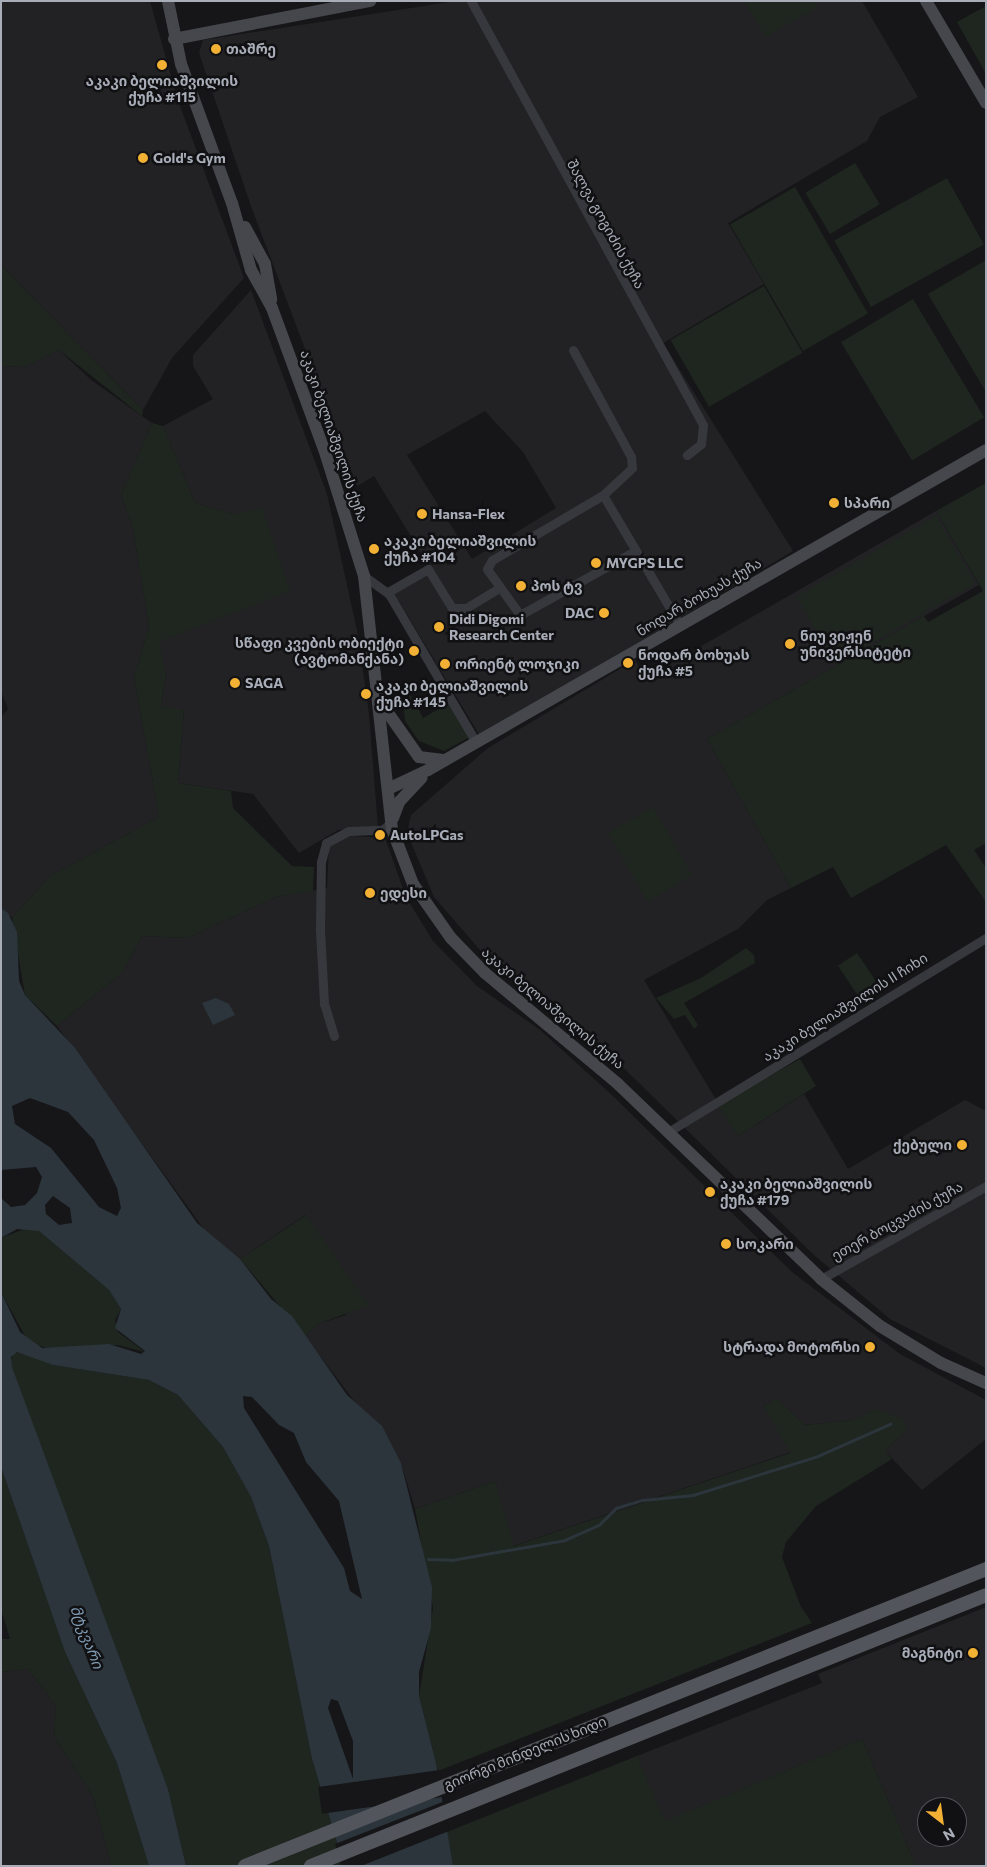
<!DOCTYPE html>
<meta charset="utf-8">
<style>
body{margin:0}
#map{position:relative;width:987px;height:1867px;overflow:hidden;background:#161618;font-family:Commissioner,"Noto Sans Georgian",sans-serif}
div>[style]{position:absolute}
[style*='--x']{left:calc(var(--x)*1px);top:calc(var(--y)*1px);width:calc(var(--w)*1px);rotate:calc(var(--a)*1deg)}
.built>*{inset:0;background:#222225}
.green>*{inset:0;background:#1e261f;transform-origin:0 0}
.water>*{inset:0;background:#2c353c}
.pier>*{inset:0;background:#161618;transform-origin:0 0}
.stream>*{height:2.5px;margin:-1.25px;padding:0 1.25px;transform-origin:1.25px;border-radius:1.25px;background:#2c353c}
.street>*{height:9px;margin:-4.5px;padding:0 4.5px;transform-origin:4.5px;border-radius:4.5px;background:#37383d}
.secondary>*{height:12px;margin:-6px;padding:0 6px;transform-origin:6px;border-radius:6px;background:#45474d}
.primary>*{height:14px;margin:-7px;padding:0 7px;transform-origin:7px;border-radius:7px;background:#53555c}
.dots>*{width:14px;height:14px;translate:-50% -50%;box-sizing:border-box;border:2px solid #111113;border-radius:50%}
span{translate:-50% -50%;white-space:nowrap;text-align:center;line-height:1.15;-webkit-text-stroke:5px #111113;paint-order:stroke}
.poi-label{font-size:14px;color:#a8adb8;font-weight:700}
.left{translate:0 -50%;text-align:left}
.right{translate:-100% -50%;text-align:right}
.street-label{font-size:14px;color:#a8adb8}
.water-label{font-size:15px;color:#7f9bb3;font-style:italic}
.frame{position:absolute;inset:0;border:2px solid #a8adb8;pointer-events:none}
.north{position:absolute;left:917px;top:1797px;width:50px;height:50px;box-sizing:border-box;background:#111113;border:1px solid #4d4f55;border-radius:50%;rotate:150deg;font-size:14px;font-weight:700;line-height:20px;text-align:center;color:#a8adb8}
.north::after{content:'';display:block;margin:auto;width:18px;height:22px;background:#f2b134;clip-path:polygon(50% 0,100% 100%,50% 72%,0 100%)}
</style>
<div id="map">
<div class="built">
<div style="clip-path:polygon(1px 1px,150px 1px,177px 98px,244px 278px,172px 358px,143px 410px,1px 265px)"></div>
<div style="clip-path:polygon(evenodd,456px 1px,862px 1px,918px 97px,880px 117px,867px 141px,728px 223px,764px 284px,663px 343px,793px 551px,480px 736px,391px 588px,429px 566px,374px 476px,357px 486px,252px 209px,199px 53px,203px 40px,456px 1px,485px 411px,523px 452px,556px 508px,472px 559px,407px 455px,485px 411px)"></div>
<div style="clip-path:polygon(251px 290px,327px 494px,358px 635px,369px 714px,378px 827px,338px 830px,299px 853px,253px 794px,178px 783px,184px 710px,161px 707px,166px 675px,158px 642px,290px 590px,234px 514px,195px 503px,163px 426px,213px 399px,193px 366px,193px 355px)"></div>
<div style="clip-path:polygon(59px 350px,91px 380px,152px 423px,121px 495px,133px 529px,149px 626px,134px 677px,159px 817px,50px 876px,12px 918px,1px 908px,1px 717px,8px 709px,1px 691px,1px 366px,24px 367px)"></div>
<div style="clip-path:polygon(936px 511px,979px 585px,707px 739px,791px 888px,767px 900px,738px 929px,644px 980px,738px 1136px,804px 1094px,848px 1169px,965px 1100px,986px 1111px,986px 1368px,890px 1319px,814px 1255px,582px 1027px,487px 958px,434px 897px,407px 833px,411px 815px,488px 748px,635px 660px,645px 677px,658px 671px)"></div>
<div style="clip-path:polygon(352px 836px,385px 838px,406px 897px,433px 941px,477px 986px,539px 1029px,614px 1097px,792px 1272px,900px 1354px,986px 1400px,986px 1439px,922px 1490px,885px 1451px,908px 1429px,876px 1409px,855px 1420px,805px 1425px,777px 1398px,764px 1406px,791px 1452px,513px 1546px,495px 1481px,415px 1509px,401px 1463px,305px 1336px,318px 1324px,346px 1315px,305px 1215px,240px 1259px,211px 1239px,57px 1026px,122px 973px,142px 936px,187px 938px,276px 897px,327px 888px,329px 846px,336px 838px)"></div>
<div style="clip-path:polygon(evenodd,986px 1607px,986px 1866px,916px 1866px,862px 1739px,664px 1822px,637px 1756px,822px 1683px,818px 1674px,986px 1607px,927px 1807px,957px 1807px,957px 1837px,927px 1837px,927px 1807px)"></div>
<div style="clip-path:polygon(28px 1669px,56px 1706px,54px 1737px,93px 1796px,111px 1866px,1px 1866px,1px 1672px)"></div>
</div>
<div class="green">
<div style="clip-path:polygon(745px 1px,813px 1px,817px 8px,765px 37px)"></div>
<div style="clip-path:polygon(986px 6px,986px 74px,957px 22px)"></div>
<div style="left:855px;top:163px;width:48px;height:58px;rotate:59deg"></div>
<div style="left:947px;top:178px;width:76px;height:129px;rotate:61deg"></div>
<div style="left:795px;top:187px;width:146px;height:75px;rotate:60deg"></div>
<div style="clip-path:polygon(986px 260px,986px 392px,928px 294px)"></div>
<div style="clip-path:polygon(1px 265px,143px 410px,142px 416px,59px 350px,24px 367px,1px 366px)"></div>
<div style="left:764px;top:286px;width:77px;height:108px;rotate:60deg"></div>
<div style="left:913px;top:299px;width:138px;height:84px;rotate:59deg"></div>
<div style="clip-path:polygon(152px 423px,163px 426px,195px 503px,234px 514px,262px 508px,290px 591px,159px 642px,166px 675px,161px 706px,184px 710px,178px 783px,231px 791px,233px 808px,292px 866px,314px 867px,313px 891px,276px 897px,187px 938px,142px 936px,122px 973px,57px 1026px,25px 995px,12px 918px,50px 876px,159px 817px,134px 677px,149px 626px,133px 529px,121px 495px)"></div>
<div style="clip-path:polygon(986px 483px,986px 843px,974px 850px,986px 868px,986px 902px,946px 845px,851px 898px,833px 867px,791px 888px,707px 739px,924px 616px,928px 622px,983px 591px,936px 511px)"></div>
<div style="left:936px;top:516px;width:78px;height:161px;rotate:60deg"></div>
<div style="clip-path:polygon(401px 688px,413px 698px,423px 718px,449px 703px,470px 737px,444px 751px,419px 741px,405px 721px)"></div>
<div style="left:653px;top:807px;width:79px;height:52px;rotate:60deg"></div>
<div style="clip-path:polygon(746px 948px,754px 955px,755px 963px,684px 1003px,698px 1025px,694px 1029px,685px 1015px,674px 1019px,656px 998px,701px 978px)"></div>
<div style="left:857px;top:953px;width:41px;height:23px;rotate:56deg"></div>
<div style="clip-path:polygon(800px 1059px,816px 1086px,738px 1136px,718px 1105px)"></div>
<div style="clip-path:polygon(306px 1215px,369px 1305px,318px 1324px,305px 1336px,240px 1259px)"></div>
<div style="clip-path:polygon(27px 1228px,39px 1231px,109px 1290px,121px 1309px,115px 1320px,118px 1332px,145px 1352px,118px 1345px,55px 1350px,29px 1343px,1px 1292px,1px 1238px)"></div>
<div style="clip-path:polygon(23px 1352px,53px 1365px,149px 1380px,178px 1395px,223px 1447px,251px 1497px,269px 1546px,312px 1759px,344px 1866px,186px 1866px,168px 1789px,80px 1560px,10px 1362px,14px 1353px)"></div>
<div style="clip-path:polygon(777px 1398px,805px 1425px,854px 1420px,876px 1409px,903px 1419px,908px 1429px,885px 1451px,892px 1459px,816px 1506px,786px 1542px,782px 1557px,801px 1607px,812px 1623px,438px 1771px,419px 1696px,433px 1608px,415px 1509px,495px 1481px,514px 1546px,790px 1453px,764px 1406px)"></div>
<div style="clip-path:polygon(1px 1467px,65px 1652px,117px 1763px,149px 1866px,111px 1866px,93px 1796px,54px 1737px,56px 1706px,28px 1669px,1px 1672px,1px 1639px,10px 1639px,1px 1609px)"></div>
<div style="clip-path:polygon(862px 1739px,916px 1866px,453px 1866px,447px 1832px,637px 1756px,665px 1821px)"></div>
</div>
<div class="water">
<div style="clip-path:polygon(evenodd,1px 908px,8px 913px,17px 932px,19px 981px,25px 995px,75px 1048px,197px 1223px,240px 1259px,271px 1299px,292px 1316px,347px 1395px,382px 1426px,401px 1463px,432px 1587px,431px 1628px,419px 1672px,419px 1696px,436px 1763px,453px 1866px,344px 1866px,312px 1759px,269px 1546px,251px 1497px,223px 1447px,178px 1395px,149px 1380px,53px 1365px,17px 1352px,11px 1357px,12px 1367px,168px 1789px,186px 1866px,149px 1866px,117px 1763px,65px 1652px,1px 1467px,1px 1292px,20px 1332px,42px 1348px,109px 1344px,141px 1354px,145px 1351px,115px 1328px,121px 1309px,109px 1290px,39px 1231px,17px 1229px,1px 1238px,1px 1198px,11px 1207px,25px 1205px,37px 1193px,42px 1177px,36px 1167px,1px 1170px,1px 908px,30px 1098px,68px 1112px,94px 1140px,117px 1188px,121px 1208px,117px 1216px,99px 1207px,51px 1148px,15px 1124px,12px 1106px,30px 1098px,1px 908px,53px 1196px,70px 1208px,72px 1223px,59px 1225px,46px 1214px,45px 1205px,53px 1196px,1px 908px,243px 1396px,252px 1397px,279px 1425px,294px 1433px,306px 1462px,339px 1501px,362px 1599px,350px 1591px,344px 1568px,244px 1408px,243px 1396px,1px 908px,331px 1699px,338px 1701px,353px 1741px,353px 1779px,328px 1708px,331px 1699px)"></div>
<div style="clip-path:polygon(216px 998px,229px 1004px,235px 1015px,213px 1025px,202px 1003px)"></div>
</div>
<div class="pier">
<div style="left:440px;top:1770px;width:27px;height:123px;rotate:82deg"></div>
<div style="clip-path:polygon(445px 1801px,449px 1831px,361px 1866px,341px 1866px,335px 1844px)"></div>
</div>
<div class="stream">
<div style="--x:428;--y:1559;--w:24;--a:2"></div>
<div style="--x:452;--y:1560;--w:115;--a:-10"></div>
<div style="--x:565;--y:1540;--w:37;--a:-24"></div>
<div style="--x:599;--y:1525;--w:24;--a:-45"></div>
<div style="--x:616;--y:1508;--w:28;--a:-17"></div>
<div style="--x:643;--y:1500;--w:50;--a:-5.7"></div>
<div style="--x:693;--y:1495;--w:131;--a:-17.3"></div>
<div style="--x:818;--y:1456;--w:79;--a:-24"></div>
</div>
<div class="street">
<div style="--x:471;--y:1;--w:483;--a:61.3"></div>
<div style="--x:703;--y:425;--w:19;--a:96"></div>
<div style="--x:701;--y:444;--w:18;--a:142"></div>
<div style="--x:573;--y:350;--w:122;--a:61.5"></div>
<div style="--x:631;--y:457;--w:11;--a:85"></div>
<div style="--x:632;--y:468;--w:40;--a:137"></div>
<div style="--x:603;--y:495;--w:129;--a:149.6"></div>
<div style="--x:492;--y:560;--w:10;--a:119"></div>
<div style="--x:487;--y:569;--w:57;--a:54.3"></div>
<div style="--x:520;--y:615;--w:132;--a:-29.1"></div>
<div style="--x:603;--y:495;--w:151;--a:59.4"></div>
<div style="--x:364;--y:576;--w:31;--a:36"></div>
<div style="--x:389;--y:594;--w:172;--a:59.6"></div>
<div style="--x:388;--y:592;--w:46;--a:-29.9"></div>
<div style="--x:428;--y:569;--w:46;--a:58.4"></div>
<div style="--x:452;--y:608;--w:14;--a:0"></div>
<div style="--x:466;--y:608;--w:37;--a:-31"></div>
<div style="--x:334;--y:1036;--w:34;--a:-107"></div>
<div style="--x:324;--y:1004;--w:74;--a:-93.1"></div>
<div style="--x:320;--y:930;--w:68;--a:-89.2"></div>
<div style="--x:321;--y:862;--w:20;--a:-75"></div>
<div style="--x:326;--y:843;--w:26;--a:-28"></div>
<div style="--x:349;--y:831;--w:33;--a:-2"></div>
<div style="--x:382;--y:830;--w:13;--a:-39"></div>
<div style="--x:668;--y:1132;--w:373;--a:-31.4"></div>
<div style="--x:821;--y:1279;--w:189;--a:-29.4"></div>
</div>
<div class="secondary">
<div style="--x:168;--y:1;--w:64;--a:78.3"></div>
<div style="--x:181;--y:64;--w:148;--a:69.9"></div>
<div style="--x:232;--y:203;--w:70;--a:74.2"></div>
<div style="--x:251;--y:270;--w:43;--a:61.1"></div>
<div style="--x:272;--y:308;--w:150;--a:69.8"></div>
<div style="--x:324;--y:449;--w:133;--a:72.5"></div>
<div style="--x:364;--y:576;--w:255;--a:83.7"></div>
<div style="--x:392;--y:829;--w:59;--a:69.1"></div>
<div style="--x:413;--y:884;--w:66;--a:54.9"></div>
<div style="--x:451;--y:938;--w:49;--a:45.8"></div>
<div style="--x:485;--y:973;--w:173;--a:39.8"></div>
<div style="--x:618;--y:1084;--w:281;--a:43.8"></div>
<div style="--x:821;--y:1279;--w:75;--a:38.5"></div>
<div style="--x:880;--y:1326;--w:71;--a:31.2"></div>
<div style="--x:941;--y:1363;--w:49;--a:24"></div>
<div style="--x:926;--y:1;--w:118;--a:59.5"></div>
<div style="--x:174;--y:39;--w:200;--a:-11"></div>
<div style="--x:245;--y:227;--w:42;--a:61.6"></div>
<div style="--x:265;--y:264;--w:36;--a:80"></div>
<div style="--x:381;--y:703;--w:66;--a:54.9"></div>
<div style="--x:419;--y:757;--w:26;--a:7"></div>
<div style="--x:388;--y:789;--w:44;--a:-25.4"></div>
<div style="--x:428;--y:770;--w:643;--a:-29.83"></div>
<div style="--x:393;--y:818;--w:17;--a:-69"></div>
<div style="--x:399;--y:802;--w:33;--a:-47"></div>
</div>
<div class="primary">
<div style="--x:245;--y:1866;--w:798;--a:-21.84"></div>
<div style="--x:311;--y:1866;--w:727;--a:-21.87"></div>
</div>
<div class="dots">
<div style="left:216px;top:49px;background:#f2b134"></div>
<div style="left:162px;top:65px;background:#f2b134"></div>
<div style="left:143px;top:158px;background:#f2b134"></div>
<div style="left:834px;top:503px;background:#f2b134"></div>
<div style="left:422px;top:514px;background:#f2b134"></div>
<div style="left:374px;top:549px;background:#f2b134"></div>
<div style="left:596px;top:563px;background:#f2b134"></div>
<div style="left:521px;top:586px;background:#f2b134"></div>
<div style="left:604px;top:613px;background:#f2b134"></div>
<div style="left:439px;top:627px;background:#f2b134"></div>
<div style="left:790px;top:644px;background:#f2b134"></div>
<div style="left:414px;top:651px;background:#f2b134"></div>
<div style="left:628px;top:663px;background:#f2b134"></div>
<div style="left:445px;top:664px;background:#f2b134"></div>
<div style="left:235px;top:683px;background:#f2b134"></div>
<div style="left:366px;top:694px;background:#f2b134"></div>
<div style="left:380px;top:835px;background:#f2b134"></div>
<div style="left:370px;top:893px;background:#f2b134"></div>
<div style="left:962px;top:1145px;background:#f2b134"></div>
<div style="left:710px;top:1192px;background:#f2b134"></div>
<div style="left:726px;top:1244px;background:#f2b134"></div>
<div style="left:870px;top:1347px;background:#f2b134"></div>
<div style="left:973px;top:1653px;background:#f2b134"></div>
</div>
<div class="poi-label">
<span class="left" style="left:226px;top:49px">თაშრე</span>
<span style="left:162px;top:89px">აკაკი ბელიაშვილის<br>ქუჩა #115</span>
<span class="left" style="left:153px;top:158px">Gold's Gym</span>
<span class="left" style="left:844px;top:503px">სპარი</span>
<span class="left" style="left:432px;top:514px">Hansa-Flex</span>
<span class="left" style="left:384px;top:549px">აკაკი ბელიაშვილის<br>ქუჩა #104</span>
<span class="left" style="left:606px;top:563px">MYGPS LLC</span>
<span class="left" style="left:531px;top:586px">პოს ტვ</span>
<span class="right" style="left:594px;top:613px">DAC</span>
<span class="left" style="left:449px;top:627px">Didi Digomi<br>Research Center</span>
<span class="left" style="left:800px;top:644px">ნიუ ვიჟენ<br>უნივერსიტეტი</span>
<span class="right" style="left:404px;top:651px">სწაფი კვების ობიექტი<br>(ავტომანქანა)</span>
<span class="left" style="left:638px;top:663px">ნოდარ ბოხუას<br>ქუჩა #5</span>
<span class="left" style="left:455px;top:664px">ორიენტ ლოჯიკი</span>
<span class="left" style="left:245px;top:683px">SAGA</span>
<span class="left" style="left:376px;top:694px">აკაკი ბელიაშვილის<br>ქუჩა #145</span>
<span class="left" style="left:390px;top:835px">AutoLPGas</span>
<span class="left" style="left:380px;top:893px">ედესი</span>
<span class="right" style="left:952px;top:1145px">ქებული</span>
<span class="left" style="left:720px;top:1192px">აკაკი ბელიაშვილის<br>ქუჩა #179</span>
<span class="left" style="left:736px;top:1244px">სოკარი</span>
<span class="right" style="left:860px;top:1347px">სტრადა მოტორსი</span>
<span class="right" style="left:963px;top:1653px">მაგნიტი</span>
</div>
<div class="street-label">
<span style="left:606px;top:224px;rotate:61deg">შალვა გოგიძის ქუჩა</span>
<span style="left:334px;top:436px;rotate:71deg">აკაკი ბელიაშვილის ქუჩა</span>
<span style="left:699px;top:597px;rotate:-30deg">ნოდარ ბოხუას ქუჩა</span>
<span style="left:845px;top:1007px;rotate:-32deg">აკაკი ბელიაშვილის II ჩიხი</span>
<span style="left:553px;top:1008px;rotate:40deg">აკაკი ბელიაშვილის ქუჩა</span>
<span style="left:897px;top:1221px;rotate:-29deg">ეთერ ბოცვაძის ქუჩა</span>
<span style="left:525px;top:1753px;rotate:-22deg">გიორგი მინდელის ხიდი</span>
</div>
<div class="water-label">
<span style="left:87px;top:1637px;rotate:69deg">მტკვარი</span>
</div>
<div class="frame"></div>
<div class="north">N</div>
</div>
